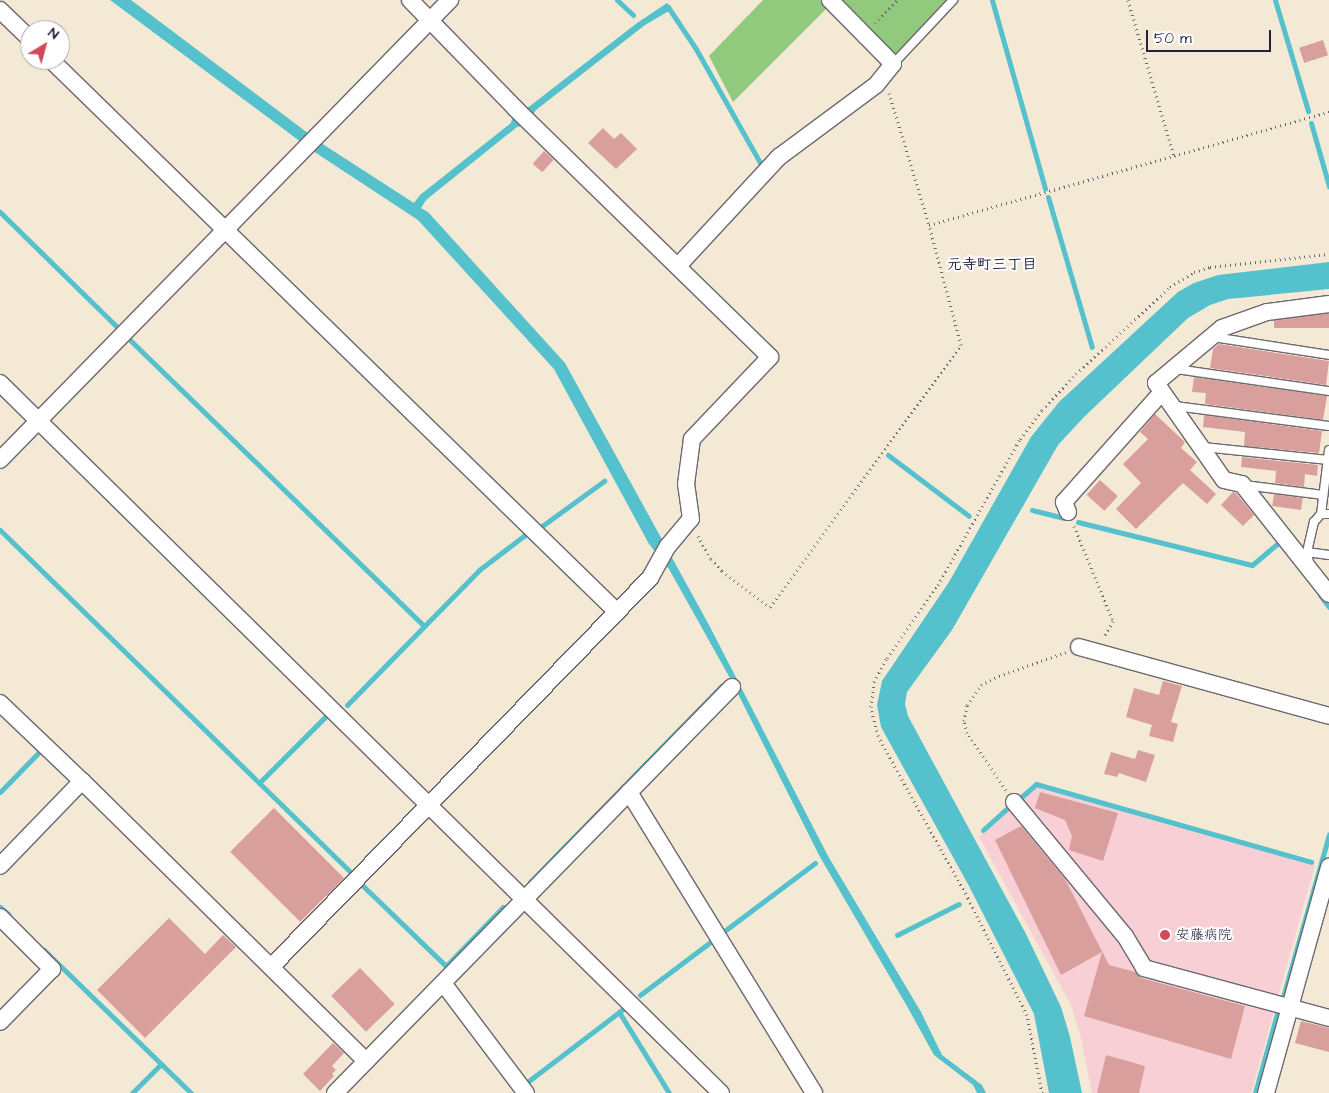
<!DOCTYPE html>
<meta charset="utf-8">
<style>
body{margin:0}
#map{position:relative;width:1329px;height:1093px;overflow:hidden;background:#f4e9d4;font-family:"Architects Daughter","Klee One",sans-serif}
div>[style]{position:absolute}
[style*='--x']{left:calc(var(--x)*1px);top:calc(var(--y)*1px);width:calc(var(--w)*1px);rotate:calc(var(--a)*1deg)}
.built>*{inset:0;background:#f7cfd5}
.green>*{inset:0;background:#92ca7d}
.water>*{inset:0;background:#54c1cc}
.stream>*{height:5px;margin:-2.5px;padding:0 2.5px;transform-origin:2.5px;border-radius:2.5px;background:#54c1cc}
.building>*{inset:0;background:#d99f9d;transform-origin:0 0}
.path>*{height:3px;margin-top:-1.5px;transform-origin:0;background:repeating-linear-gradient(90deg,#6c6871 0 1px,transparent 0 5px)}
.roads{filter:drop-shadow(1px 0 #6c6871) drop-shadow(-1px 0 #6c6871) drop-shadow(0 1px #6c6871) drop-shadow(0 -1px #6c6871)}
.lane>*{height:8px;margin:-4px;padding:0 4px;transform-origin:4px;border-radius:4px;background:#fff}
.street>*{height:16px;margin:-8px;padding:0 8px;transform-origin:8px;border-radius:8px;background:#fff}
.dots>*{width:14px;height:14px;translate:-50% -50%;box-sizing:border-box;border:2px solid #fff;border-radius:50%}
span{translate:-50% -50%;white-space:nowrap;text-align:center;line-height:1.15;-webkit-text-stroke:4px #fff;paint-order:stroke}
.poi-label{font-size:14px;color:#22223b}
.left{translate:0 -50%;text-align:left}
.neighbourhood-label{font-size:15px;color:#22223b;font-weight:700}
.north{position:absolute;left:20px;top:20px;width:50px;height:50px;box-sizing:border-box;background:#fff;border:1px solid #a7a7b1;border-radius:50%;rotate:37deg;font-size:14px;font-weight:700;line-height:20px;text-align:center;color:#22223b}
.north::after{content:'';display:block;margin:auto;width:18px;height:22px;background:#d1495b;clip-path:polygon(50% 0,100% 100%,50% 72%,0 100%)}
.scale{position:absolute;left:1146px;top:30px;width:125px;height:22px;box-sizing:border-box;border:2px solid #22223b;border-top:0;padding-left:6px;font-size:15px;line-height:18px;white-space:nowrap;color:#22223b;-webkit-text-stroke:4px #fff;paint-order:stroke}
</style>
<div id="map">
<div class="built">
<div style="clip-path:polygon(1036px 787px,1315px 865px,1251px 1093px,1092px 1093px,1080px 1034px,1071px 1005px,979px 837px)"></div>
</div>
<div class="green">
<div style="clip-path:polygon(763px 0,823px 0,829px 6px,733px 102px,709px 56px)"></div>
<div style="clip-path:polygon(838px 0,947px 0,896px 54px,892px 55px)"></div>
</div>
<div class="water">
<div style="clip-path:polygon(110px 0,131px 0,321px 143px,414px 203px,420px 195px,511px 123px,513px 116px,530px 106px,637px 23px,667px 3px,672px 9px,645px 25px,536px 110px,525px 126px,517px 127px,426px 200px,421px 208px,428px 212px,565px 363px,709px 625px,828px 856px,921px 1012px,942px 1055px,982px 1085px,986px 1093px,977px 1093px,973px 1085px,934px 1055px,908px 1008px,820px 857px,731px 680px,669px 569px,649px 544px,554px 369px,418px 220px,313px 151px)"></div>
<div style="clip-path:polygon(1329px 262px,1329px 289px,1228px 299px,1210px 305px,1188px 318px,1084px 417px,1058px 445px,952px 630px,907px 692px,905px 704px,908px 716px,1026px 934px,1061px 1007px,1070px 1037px,1082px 1093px,1049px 1093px,1034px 1014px,969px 886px,881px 727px,877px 705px,882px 681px,949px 582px,1031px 437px,1059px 402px,1178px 292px,1194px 283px,1218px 275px)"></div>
</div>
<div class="stream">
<div style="--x:617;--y:0;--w:22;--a:43"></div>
<div style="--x:992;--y:0;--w:196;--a:74.3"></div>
<div style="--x:1275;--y:0;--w:116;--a:73.4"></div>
<div style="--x:666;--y:9;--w:3;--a:-45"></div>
<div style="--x:668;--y:7;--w:50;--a:56.3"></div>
<div style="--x:696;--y:49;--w:134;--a:60.6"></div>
<div style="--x:1311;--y:123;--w:66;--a:74.1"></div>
<div style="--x:1048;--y:197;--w:156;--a:73.7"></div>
<div style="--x:0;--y:212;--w:167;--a:44.5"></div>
<div style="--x:130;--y:340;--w:410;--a:44.2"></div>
<div style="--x:888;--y:455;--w:101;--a:37"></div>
<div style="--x:1032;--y:510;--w:32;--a:14"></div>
<div style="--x:1078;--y:522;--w:179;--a:13.9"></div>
<div style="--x:1252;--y:565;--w:35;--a:-40"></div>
<div style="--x:1279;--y:542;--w:4;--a:45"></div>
<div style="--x:542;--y:526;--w:77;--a:-36"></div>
<div style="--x:0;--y:530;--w:494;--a:44.3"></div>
<div style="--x:1320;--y:595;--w:15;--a:53"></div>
<div style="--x:347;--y:705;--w:189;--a:-45.6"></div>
<div style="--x:479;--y:570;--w:58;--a:-37.3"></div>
<div style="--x:259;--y:783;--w:96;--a:-45"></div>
<div style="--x:0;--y:792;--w:57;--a:-45.7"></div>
<div style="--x:40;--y:751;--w:3;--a:-135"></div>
<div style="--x:1019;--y:799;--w:23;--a:-41"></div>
<div style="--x:1036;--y:784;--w:286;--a:15.8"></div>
<div style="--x:983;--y:830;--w:38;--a:-42"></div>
<div style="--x:530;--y:882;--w:274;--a:-45.7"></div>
<div style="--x:360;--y:883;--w:120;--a:44"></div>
<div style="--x:446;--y:966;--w:82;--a:-46"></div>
<div style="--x:0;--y:907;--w:11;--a:41"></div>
<div style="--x:723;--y:932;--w:115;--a:-36.9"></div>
<div style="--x:897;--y:935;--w:69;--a:-26.6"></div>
<div style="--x:44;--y:950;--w:205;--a:44.2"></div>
<div style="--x:640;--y:995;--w:91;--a:-37"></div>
<div style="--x:1283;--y:997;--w:169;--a:-74.2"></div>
<div style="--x:619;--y:1012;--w:95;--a:58.3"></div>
<div style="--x:526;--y:1083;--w:122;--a:-37.3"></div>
<div style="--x:132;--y:1093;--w:41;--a:-45"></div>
<div style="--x:1255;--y:1093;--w:86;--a:-74.5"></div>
</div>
<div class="building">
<div style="left:1323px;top:40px;width:16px;height:25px;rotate:72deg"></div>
<div style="clip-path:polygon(603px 128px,614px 139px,621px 133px,637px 149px,616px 169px,588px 143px)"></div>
<div style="left:544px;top:151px;width:13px;height:17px;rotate:42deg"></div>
<div style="left:1329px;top:314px;width:14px;height:55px;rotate:90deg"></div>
<div style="clip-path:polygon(1219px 344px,1329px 361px,1326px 385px,1210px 368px,1213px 349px)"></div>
<div style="clip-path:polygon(1194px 377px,1327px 396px,1323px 420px,1205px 404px,1206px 393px,1192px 392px)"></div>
<div style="clip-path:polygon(1155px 414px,1185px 442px,1181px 448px,1197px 462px,1190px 470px,1216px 494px,1207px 504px,1183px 483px,1136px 529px,1116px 509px,1141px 483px,1123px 464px,1148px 439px,1140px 432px)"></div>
<div style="clip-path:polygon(1204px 415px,1322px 431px,1319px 453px,1244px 446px,1245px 432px,1203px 427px)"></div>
<div style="clip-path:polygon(1242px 457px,1318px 465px,1317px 476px,1305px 474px,1304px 487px,1275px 483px,1276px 471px,1241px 467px)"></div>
<div style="left:1100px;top:480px;width:24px;height:20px;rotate:42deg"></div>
<div style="clip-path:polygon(1233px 492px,1236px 493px,1254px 515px,1243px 526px,1221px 505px)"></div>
<div style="left:1274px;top:494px;width:29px;height:12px;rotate:8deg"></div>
<div style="clip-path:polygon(1163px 681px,1182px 686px,1171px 722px,1178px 724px,1173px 742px,1149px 736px,1152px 725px,1126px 717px,1134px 688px,1159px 695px)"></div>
<div style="clip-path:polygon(1138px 750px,1155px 755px,1146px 782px,1119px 773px,1117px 777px,1104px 774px,1111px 752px,1135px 759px)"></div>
<div style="clip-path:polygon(1040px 792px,1118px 813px,1103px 861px,1069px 850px,1072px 836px,1065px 820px,1035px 808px)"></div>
<div style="left:274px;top:808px;width:99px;height:62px;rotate:45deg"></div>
<div style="clip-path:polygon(1021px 826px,1065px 879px,1109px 965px,1135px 972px,1141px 978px,1245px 1006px,1231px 1059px,1084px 1016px,1102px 952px,1061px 975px,995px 840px)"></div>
<div style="clip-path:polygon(169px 918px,205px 954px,223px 935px,236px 947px,145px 1038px,97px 990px)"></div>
<div style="left:360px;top:968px;width:50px;height:40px;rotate:46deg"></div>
<div style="clip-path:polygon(1301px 1021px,1329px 1028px,1329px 1052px,1295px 1043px)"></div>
<div style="clip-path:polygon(333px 1043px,344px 1053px,332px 1066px,336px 1070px,332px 1074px,334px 1076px,320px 1091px,303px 1074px)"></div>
<div style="clip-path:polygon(1106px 1055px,1145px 1066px,1139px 1093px,1097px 1093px)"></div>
</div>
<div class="path">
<div style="--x:1128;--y:0;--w:163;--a:73.6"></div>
<div style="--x:875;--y:23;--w:32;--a:-46"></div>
<div style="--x:889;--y:93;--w:138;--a:73.1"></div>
<div style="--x:929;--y:225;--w:416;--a:-15.8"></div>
<div style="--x:1074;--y:526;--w:103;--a:67.7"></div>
<div style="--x:1113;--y:621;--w:20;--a:120"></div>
<div style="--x:698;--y:536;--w:26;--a:61"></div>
<div style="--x:711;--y:559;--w:16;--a:47"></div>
<div style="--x:722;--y:571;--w:60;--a:36.9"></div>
<div style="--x:770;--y:607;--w:324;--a:-53.9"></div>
<div style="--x:961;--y:345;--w:124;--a:-104.9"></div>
<div style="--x:1006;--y:790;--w:69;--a:-124.4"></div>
<div style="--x:967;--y:733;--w:12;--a:-104"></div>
<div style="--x:964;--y:721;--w:16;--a:-79"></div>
<div style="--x:967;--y:705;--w:24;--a:-55"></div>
<div style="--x:981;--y:685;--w:20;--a:-27"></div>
<div style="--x:999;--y:676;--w:71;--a:-19.7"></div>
<div style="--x:1042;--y:1093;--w:79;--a:-100.9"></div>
<div style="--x:1027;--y:1015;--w:131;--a:-116.8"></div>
<div style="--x:968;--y:898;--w:185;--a:-119.1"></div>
<div style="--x:878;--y:736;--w:30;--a:-104"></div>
<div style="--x:871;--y:707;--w:25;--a:-83"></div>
<div style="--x:874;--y:682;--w:27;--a:-62"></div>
<div style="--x:887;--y:658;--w:89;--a:-55.1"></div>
<div style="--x:938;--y:585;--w:167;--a:-60.7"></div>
<div style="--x:1020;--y:439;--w:36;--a:-53"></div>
<div style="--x:1042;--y:410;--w:50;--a:-46.6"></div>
<div style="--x:1076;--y:374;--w:128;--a:-42.8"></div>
<div style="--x:1170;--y:287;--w:28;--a:-32"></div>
<div style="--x:1194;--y:272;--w:17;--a:-17"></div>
<div style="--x:1210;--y:267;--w:120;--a:-6.2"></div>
</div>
<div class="roads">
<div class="lane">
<div style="--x:893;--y:64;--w:88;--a:-46.8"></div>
<div style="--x:1213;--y:337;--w:117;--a:8.8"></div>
<div style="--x:1176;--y:369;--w:155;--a:8.2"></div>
<div style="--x:1175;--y:406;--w:155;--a:7.4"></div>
<div style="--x:1203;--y:447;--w:126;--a:5.9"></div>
<div style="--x:1329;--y:450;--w:64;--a:97.1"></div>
<div style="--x:1321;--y:514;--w:8;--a:0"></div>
<div style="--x:1244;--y:485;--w:80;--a:7.2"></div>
<div style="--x:1307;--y:552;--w:22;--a:8"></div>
<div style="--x:1309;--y:563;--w:11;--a:-100"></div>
<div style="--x:1307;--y:552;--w:31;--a:-77"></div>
<div style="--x:1314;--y:522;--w:11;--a:-49"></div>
</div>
<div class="street">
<div style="--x:0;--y:10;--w:42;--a:44"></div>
<div style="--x:51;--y:60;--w:791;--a:44.28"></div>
<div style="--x:678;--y:266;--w:149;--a:-47.2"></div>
<div style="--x:779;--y:157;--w:121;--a:-36.6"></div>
<div style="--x:876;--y:85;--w:27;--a:-51"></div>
<div style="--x:893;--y:64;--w:90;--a:-134.5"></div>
<div style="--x:1329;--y:304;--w:63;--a:172.6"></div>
<div style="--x:1267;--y:312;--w:48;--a:160.4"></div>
<div style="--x:1222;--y:328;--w:86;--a:140.2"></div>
<div style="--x:1156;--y:383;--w:118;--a:55"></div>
<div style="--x:1224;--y:480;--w:18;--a:13"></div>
<div style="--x:1242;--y:484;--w:140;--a:51.7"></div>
<div style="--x:0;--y:383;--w:1012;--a:44.56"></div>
<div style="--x:0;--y:460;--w:644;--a:-45.63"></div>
<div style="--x:1068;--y:512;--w:11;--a:-112"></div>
<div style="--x:1064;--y:502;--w:147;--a:-48.3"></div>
<div style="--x:1079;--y:647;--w:259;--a:15.4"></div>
<div style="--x:0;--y:703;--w:113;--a:43.6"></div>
<div style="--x:82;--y:781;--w:118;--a:134"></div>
<div style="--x:82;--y:781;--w:399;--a:44.6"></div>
<div style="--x:629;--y:792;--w:353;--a:58.4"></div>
<div style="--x:1014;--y:802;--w:174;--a:50.4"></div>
<div style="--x:1125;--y:936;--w:37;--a:59"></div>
<div style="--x:1144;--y:968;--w:192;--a:15.1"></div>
<div style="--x:0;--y:917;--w:74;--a:45"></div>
<div style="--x:52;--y:969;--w:74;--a:134.5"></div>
<div style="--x:271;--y:967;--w:543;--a:-45.75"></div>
<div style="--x:650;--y:578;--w:37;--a:-61"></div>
<div style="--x:668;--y:546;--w:35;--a:-50"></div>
<div style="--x:691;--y:519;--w:35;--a:-98"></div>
<div style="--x:686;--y:484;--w:45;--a:-82.4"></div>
<div style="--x:692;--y:439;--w:113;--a:-46.4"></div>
<div style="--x:770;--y:357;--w:355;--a:-135.7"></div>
<div style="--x:516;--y:109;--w:152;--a:-134.2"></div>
<div style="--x:443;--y:983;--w:138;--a:53"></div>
<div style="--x:335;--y:1093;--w:568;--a:-45.64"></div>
<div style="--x:1266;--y:1093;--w:235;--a:-74.4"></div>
</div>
</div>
<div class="dots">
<div style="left:1165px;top:935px;background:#d1495b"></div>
</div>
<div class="poi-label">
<span class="left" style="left:1176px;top:935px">安藤病院</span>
</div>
<div class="neighbourhood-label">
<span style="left:992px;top:265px">元寺町三丁目</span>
</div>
<div class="north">N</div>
<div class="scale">50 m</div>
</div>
